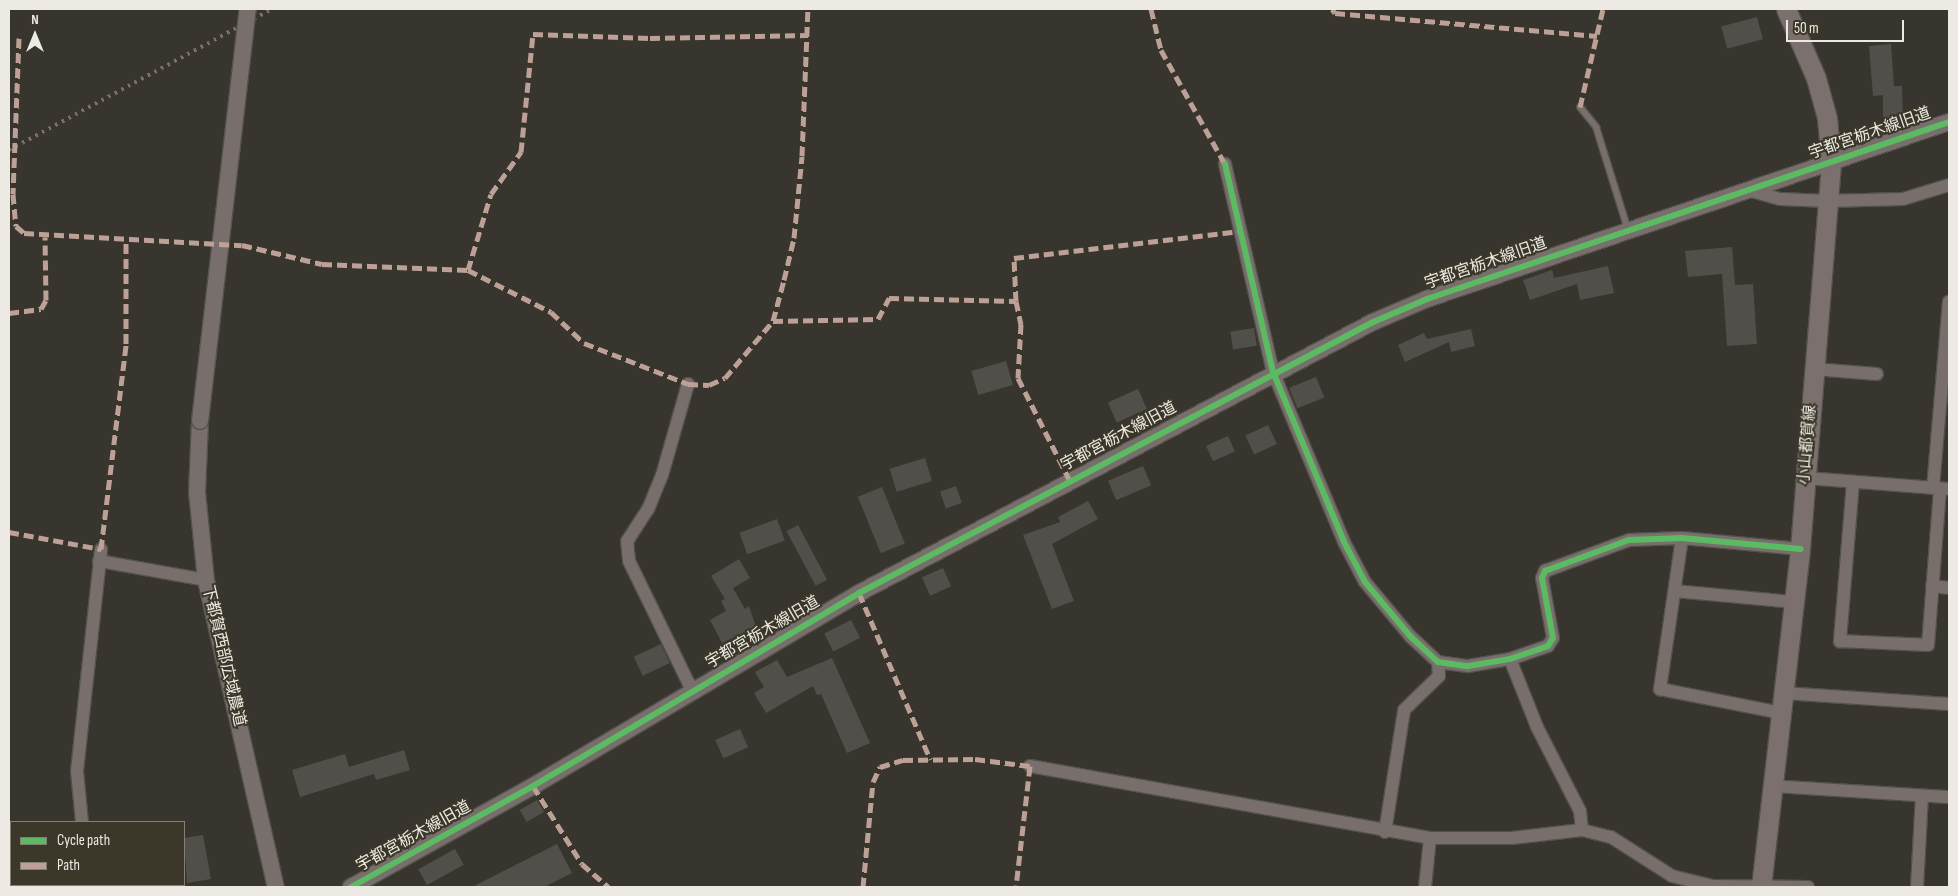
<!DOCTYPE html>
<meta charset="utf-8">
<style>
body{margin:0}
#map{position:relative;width:1958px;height:896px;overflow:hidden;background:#37352e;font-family:"Sofia Sans Condensed","Noto Sans JP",sans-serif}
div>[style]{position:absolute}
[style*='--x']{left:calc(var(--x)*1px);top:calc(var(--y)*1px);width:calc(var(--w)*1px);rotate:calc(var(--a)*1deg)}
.building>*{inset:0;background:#514f49;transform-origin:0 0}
.roads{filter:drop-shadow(1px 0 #53514c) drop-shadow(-1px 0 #53514c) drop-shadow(0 1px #53514c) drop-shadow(0 -1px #53514c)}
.service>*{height:6px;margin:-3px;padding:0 3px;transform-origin:3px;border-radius:3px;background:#786f6c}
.minor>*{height:12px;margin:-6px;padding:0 6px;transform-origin:6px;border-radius:6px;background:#786f6c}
.tertiary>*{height:16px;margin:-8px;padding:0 8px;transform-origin:8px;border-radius:8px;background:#786f6c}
.secondary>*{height:19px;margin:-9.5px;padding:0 9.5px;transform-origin:9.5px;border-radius:9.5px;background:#7b706e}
.rail>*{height:4px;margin-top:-2px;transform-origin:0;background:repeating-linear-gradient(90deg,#78716e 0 2.5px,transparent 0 7.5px)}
.bridges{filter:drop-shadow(1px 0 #53514c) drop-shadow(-1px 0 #53514c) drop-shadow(0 1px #53514c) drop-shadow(0 -1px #53514c)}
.tertiary-bridge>*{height:16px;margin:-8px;padding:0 8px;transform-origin:8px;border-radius:8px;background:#786f6c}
.quiet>*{height:5px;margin-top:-2.5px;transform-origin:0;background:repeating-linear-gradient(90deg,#bda197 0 10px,transparent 0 15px)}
.cycleway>*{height:6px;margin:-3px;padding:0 3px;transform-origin:3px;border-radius:3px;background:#5cba63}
span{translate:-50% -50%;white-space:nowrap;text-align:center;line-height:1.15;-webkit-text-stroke:4px #3b382a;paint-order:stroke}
.street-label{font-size:16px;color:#eceae2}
.frame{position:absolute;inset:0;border:10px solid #eceae2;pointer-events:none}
.legend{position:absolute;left:10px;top:821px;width:175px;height:65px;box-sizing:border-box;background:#3b382a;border:1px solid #827f74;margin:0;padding:6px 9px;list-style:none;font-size:15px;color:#eceae2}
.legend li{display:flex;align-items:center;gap:10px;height:25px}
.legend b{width:25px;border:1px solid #827f74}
.north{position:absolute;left:10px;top:10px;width:50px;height:50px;-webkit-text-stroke:4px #3b382a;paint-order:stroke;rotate:0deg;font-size:14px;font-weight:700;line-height:20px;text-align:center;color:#eceae2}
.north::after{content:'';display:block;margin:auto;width:18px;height:22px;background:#eceae2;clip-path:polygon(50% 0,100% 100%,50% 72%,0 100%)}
.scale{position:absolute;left:1786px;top:20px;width:118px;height:22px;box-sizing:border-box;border:2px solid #eceae2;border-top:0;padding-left:6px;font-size:15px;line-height:18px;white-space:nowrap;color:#eceae2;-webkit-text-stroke:4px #3b382a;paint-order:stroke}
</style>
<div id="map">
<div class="building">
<div style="left:1757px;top:17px;width:23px;height:37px;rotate:75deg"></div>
<div style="clip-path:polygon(1891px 44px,1894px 86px,1902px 86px,1903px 127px,1883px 133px,1883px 95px,1873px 96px,1869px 46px)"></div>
<div style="clip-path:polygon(1732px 247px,1735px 285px,1753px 284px,1757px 344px,1727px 346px,1722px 274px,1688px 277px,1685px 251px)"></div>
<div style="clip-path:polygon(1608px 266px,1614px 293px,1580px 300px,1577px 284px,1530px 300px,1523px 280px,1552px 270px,1554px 278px)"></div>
<div style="left:1254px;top:328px;width:18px;height:24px;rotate:81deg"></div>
<div style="clip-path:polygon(1471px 329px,1475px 346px,1451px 352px,1449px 342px,1405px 362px,1398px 345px,1424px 333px,1427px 339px)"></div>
<div style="left:1006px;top:361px;width:25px;height:36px;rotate:74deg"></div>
<div style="left:1316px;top:377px;width:22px;height:29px;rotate:68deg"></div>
<div style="left:1138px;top:389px;width:22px;height:33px;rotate:66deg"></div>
<div style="left:1268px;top:425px;width:21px;height:25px;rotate:65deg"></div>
<div style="left:1228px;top:436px;width:17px;height:24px;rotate:66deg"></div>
<div style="left:925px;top:458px;width:24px;height:37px;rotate:73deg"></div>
<div style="left:1143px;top:466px;width:21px;height:38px;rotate:67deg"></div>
<div style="left:956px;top:486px;width:18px;height:17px;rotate:71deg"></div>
<div style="left:882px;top:487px;width:61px;height:26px;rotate:68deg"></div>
<div style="clip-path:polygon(1088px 501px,1098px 519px,1052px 544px,1074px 601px,1052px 609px,1023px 535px,1060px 522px,1058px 517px)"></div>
<div style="left:777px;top:519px;width:23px;height:40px;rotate:70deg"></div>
<div style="left:798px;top:525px;width:62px;height:13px;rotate:62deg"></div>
<div style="clip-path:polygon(739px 559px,750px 578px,733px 588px,745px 609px,749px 606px,758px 633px,743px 641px,739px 635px,722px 643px,710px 620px,726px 611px,721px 601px,725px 599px,711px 576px)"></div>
<div style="left:943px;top:568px;width:20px;height:23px;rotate:66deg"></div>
<div style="left:851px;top:620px;width:20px;height:30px;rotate:63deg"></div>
<div style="left:661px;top:644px;width:21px;height:30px;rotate:65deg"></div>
<div style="clip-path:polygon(832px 658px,870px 743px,847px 753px,821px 694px,817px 695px,813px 686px,766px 713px,754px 693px,764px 687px,755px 672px,777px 660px,787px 677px)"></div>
<div style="left:740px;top:729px;width:20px;height:27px;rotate:66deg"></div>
<div style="clip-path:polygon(404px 750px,410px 770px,376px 780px,374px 774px,300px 797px,292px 770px,345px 754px,349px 767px)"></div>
<div style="left:537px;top:800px;width:14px;height:20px;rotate:60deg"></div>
<div style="clip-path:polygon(203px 835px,211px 879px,187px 883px,184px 838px)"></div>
<div style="clip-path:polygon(557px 844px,572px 873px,544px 887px,472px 887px)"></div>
<div style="left:455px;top:849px;width:18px;height:42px;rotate:61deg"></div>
</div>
<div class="roads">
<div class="service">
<div style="--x:1580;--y:107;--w:26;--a:51"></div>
<div style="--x:1596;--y:127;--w:108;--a:72.7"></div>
</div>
<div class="minor">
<div style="--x:1225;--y:164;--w:213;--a:77"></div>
<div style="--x:1273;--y:372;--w:184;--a:67.3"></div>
<div style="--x:1344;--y:542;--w:45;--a:62.3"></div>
<div style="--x:1365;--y:582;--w:70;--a:50.2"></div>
<div style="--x:1410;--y:636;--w:38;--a:43"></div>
<div style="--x:1438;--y:662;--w:30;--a:8"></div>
<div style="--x:1468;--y:666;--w:43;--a:-9.5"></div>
<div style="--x:1510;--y:659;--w:40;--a:-18.9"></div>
<div style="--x:1548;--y:646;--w:9;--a:-58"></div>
<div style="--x:1553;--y:638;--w:61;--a:-100.4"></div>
<div style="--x:1542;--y:578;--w:8;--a:-67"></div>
<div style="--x:1545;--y:571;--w:90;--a:-20.3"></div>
<div style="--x:1629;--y:540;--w:53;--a:-2.2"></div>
<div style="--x:1682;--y:538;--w:119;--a:5.3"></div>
<div style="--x:1748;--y:190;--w:33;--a:16"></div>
<div style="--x:1780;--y:199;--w:47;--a:2.4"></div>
<div style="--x:1827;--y:201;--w:76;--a:-1.5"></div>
<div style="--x:1903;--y:199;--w:48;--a:-16.9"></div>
<div style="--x:1814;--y:369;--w:63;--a:4.5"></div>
<div style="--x:688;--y:384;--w:95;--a:105.9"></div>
<div style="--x:662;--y:475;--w:37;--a:112"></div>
<div style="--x:648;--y:509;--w:38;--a:123"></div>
<div style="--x:627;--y:541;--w:20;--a:84"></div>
<div style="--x:629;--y:561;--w:144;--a:64"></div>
<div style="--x:1806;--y:478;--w:143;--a:4.4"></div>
<div style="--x:1853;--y:482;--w:160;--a:94.7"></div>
<div style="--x:1840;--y:641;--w:88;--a:2.6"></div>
<div style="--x:1928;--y:645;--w:157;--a:-85.6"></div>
<div style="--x:1933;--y:488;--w:187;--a:-85.1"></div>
<div style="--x:1682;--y:538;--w:153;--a:98.3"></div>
<div style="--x:1660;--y:689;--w:123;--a:11.2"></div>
<div style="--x:99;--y:561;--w:109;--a:10.1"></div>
<div style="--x:1932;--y:586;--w:17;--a:7"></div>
<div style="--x:1675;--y:591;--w:120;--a:5.3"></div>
<div style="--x:1510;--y:659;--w:73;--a:68.3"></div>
<div style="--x:1537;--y:727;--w:94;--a:62.9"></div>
<div style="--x:1580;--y:811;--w:19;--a:84"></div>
<div style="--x:1783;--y:693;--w:166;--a:3.8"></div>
<div style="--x:1030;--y:766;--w:406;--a:10.2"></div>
<div style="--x:1430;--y:838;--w:82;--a:0"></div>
<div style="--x:1512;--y:838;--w:70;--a:-6.5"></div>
<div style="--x:1582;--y:830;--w:30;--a:14"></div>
<div style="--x:1611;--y:837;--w:72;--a:32.6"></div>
<div style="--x:1672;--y:876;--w:41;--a:14"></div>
<div style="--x:1712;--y:886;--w:96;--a:0.6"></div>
<div style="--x:1772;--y:786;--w:177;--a:3.6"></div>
<div style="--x:82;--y:822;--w:51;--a:-95.6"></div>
<div style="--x:77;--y:771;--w:223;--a:-83.8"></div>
<div style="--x:1385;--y:832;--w:123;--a:-81.1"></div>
<div style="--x:1404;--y:710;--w:49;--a:-44.2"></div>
<div style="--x:1439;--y:676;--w:14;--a:-94"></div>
<div style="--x:106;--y:885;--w:2;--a:90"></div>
<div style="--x:1425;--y:887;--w:49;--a:-84.2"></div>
<div style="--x:1917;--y:887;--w:91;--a:-86.9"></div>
</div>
<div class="tertiary">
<div style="--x:200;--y:421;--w:71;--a:92.4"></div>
<div style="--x:197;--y:492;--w:88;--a:84.2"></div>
<div style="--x:206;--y:580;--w:315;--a:77.2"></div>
<div style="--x:351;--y:887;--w:208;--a:-29"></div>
<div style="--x:533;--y:786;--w:379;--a:-30.6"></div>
<div style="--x:859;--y:593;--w:581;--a:-27.8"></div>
<div style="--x:1373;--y:322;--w:59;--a:-23.1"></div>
<div style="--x:1427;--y:299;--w:551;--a:-18.73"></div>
</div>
<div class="secondary">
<div style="--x:1761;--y:887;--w:340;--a:-83.4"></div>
<div style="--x:1800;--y:549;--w:388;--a:-85.4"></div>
<div style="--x:1831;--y:162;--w:44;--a:-95.2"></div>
<div style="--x:1827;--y:118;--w:41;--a:-105.4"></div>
<div style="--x:1816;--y:78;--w:75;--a:-113.5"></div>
</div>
</div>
<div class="rail">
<div style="--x:9;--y:150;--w:298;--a:-28.2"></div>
</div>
<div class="bridges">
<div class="tertiary-bridge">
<div style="--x:200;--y:421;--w:415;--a:-83.4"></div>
</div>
</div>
<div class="quiet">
<div style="--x:1151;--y:9;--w:42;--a:76.3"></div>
<div style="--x:1161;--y:50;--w:131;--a:60.7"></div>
<div style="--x:1332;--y:9;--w:5;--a:53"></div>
<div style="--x:1335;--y:13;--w:263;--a:5"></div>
<div style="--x:19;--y:38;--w:156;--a:92.2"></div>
<div style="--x:13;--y:194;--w:32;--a:85"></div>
<div style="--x:16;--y:226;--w:11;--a:41"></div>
<div style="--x:24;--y:233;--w:218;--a:3.2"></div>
<div style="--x:242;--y:245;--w:82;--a:13.4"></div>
<div style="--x:322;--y:264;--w:146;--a:2.4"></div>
<div style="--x:468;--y:270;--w:93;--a:26.8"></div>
<div style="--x:551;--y:312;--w:45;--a:43.2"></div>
<div style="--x:584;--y:343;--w:112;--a:21.5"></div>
<div style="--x:688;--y:384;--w:21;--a:3"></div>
<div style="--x:709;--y:385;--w:17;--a:-24"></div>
<div style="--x:725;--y:378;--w:75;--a:-49.9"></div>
<div style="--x:773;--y:321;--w:42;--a:-75"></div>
<div style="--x:784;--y:280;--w:43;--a:-76.6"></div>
<div style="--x:794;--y:238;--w:82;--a:-84.4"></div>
<div style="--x:802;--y:156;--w:147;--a:-87.7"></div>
<div style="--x:1580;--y:107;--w:101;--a:-76.8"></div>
<div style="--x:468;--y:270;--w:79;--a:-73.2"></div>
<div style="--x:491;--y:194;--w:52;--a:-54.5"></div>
<div style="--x:521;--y:152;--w:119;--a:-84.2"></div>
<div style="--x:533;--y:34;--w:117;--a:2"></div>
<div style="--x:650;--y:38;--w:158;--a:-1.1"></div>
<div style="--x:1016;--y:301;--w:24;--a:78"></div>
<div style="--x:1021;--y:324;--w:54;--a:93.2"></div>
<div style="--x:1018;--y:378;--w:113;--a:63.2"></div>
<div style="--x:9;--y:313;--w:32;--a:-7"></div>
<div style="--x:41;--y:309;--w:10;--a:-61"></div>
<div style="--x:46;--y:300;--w:63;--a:-90.9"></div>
<div style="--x:773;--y:321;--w:105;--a:-1.1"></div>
<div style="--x:878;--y:319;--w:24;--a:-62"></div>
<div style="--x:889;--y:298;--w:127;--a:1.4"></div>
<div style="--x:1016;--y:301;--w:43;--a:-92.7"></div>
<div style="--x:1014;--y:258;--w:228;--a:-6.8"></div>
<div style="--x:9;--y:532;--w:94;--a:10.5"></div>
<div style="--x:101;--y:549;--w:207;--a:-83"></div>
<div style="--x:126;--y:344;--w:105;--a:-90"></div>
<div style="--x:859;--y:593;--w:181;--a:66.8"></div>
<div style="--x:533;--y:786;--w:92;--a:57.9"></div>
<div style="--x:582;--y:864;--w:35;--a:41"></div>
<div style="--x:863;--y:887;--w:105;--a:-84.6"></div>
<div style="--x:873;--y:782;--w:17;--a:-65"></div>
<div style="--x:880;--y:767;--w:24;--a:-17"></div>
<div style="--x:903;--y:760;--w:72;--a:-0.8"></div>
<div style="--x:975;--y:759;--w:55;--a:7.3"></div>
<div style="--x:1030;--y:766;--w:122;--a:96.6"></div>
</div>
<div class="cycleway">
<div style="--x:1225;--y:164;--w:213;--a:77"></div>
<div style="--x:1273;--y:372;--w:184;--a:67.3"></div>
<div style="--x:1344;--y:542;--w:45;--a:62.3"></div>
<div style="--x:1365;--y:582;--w:70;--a:50.2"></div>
<div style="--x:1410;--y:636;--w:38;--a:43"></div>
<div style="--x:1438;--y:662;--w:30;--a:8"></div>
<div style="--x:1468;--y:666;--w:43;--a:-9.5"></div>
<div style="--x:1510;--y:659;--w:40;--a:-18.9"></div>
<div style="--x:1548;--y:646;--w:9;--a:-58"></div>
<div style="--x:1553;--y:638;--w:61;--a:-100.4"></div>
<div style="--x:1542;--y:578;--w:8;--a:-67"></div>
<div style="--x:1545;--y:571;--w:90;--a:-20.3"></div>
<div style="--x:1629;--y:540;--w:53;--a:-2.2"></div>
<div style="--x:1682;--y:538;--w:119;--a:5.3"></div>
<div style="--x:351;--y:887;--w:208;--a:-29"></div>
<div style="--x:533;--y:786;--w:379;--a:-30.6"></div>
<div style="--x:859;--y:593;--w:581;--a:-27.8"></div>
<div style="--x:1373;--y:322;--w:59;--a:-23.1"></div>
<div style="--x:1427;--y:299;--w:551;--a:-18.73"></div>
</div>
<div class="street-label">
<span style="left:1870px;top:134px;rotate:-19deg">宇都宮栃木線旧道</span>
<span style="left:1486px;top:264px;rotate:-19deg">宇都宮栃木線旧道</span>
<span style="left:1119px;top:437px;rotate:-28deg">宇都宮栃木線旧道</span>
<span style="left:1808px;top:445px;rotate:-85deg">小山都賀線</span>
<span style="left:763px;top:633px;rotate:-30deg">宇都宮栃木線旧道</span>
<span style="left:223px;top:656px;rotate:77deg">下都賀西部広域農道</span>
<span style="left:414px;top:837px;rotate:-29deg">宇都宮栃木線旧道</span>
</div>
<div class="frame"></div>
<ul class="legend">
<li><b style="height:6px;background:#5cba63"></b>Cycle path</li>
<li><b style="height:6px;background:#bda197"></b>Path</li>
</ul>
<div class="north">N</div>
<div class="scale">50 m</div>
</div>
